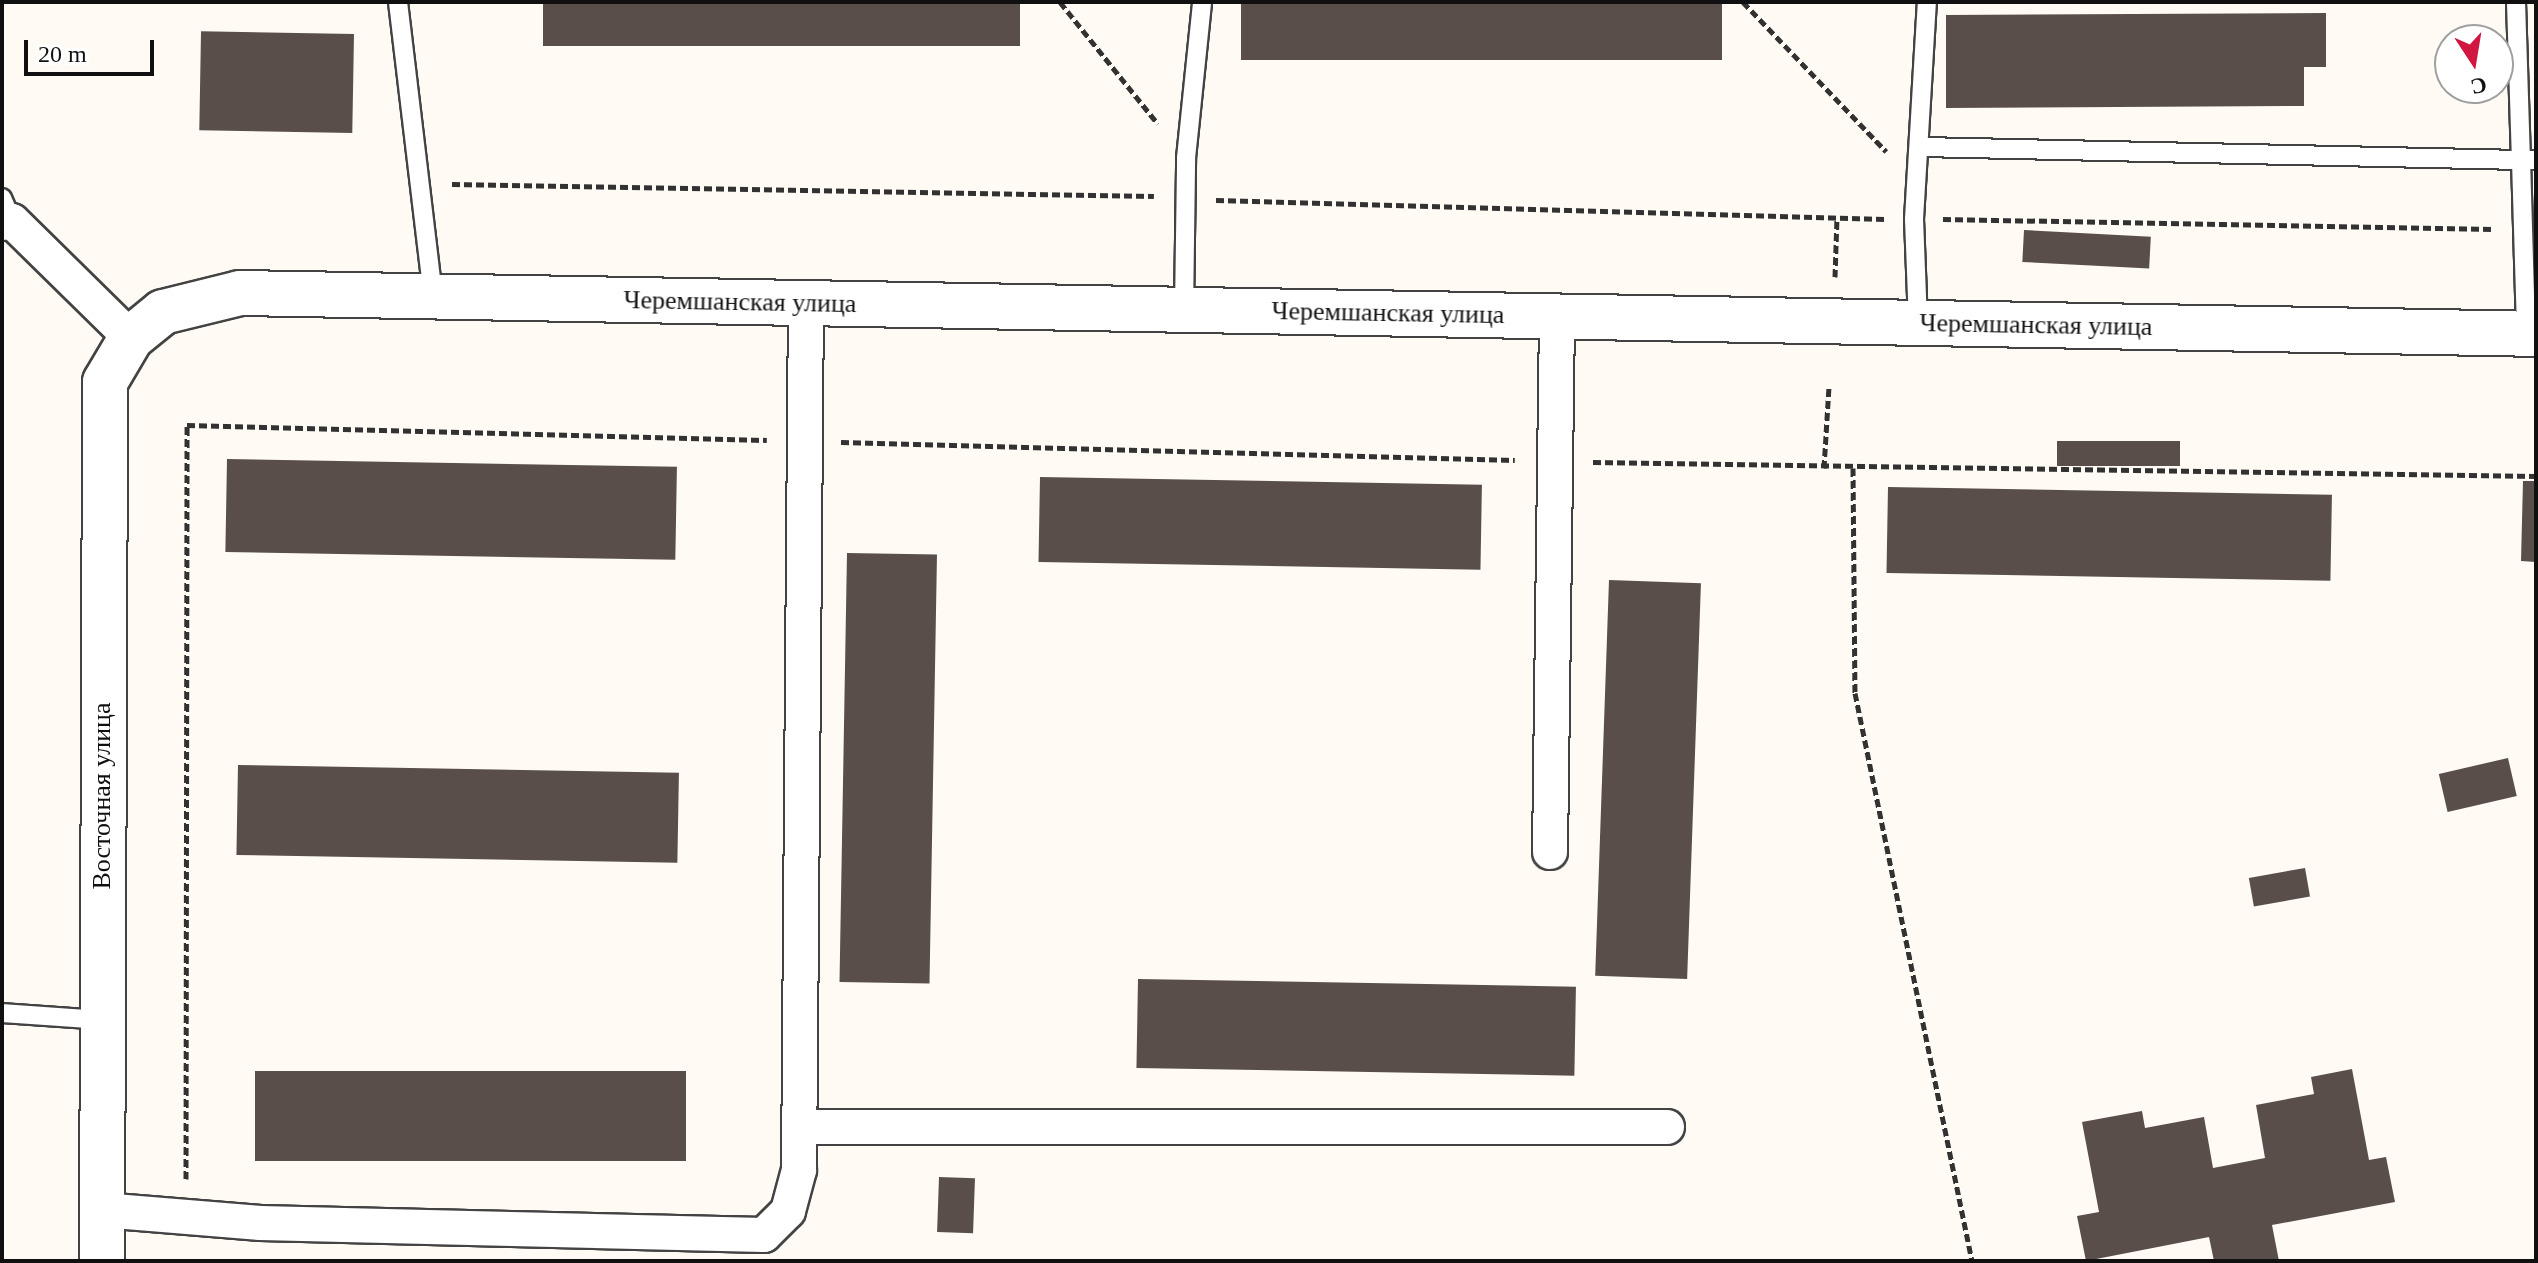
<!DOCTYPE html>
<meta charset="utf-8">
<style>
body{margin:0}
#map{position:relative;width:2538px;height:1263px;overflow:hidden;background:#fffaf3;font-family:"Times New Roman",serif}
div>[style]{position:absolute}
[style*='--x']{left:calc(var(--x)*1px);top:calc(var(--y)*1px);width:calc(var(--w)*1px);rotate:calc(var(--a)*1deg)}
.building>*{inset:0;background:#5a4e4b;transform-origin:0 0}
.path>*{height:5px;margin-top:-2.5px;transform-origin:0;background:repeating-linear-gradient(90deg,#323232 0 8px,transparent 0 12px)}
.roads{filter:drop-shadow(2px 0 #434343) drop-shadow(-2px 0 #434343) drop-shadow(0 2px #434343) drop-shadow(0 -2px #434343)}
.service>*{height:18px;margin:-9px;padding:0 9px;transform-origin:9px;border-radius:9px;background:#fff}
.minor>*{height:34px;margin:-17px;padding:0 17px;transform-origin:17px;border-radius:17px;background:#fff}
.tertiary>*{height:44px;margin:-22px;padding:0 22px;transform-origin:22px;border-radius:22px;background:#fff}
span{translate:-50% -50%;white-space:nowrap;text-align:center;line-height:1.15;-webkit-text-stroke:8px #fff;paint-order:stroke}
.street-label{font-size:26px;color:#101010}
.frame{position:absolute;inset:0;border:4px solid #101010;pointer-events:none}
.north{position:absolute;left:2434px;top:24px;width:80px;height:80px;box-sizing:border-box;background:#fff;border:2px solid #9f9f9f;border-radius:50%;rotate:168deg;font-size:22px;font-weight:700;line-height:32px;text-align:center;color:#101010}
.north::after{content:'';display:block;margin:auto;width:28px;height:36px;background:#d1173f;clip-path:polygon(50% 0,100% 100%,50% 72%,0 100%)}
.scale{position:absolute;left:24px;top:40px;width:130px;height:36px;box-sizing:border-box;border:4px solid #101010;border-top:0;padding-left:10px;font-size:24px;line-height:28px;white-space:nowrap;color:#101010;-webkit-text-stroke:6px #fff;paint-order:stroke}
</style>
<div id="map">
<div class="building">
<div style="left:543px;top:2px;width:477px;height:44px"></div>
<div style="left:1241px;top:2px;width:481px;height:58px"></div>
<div style="clip-path:polygon(2326px 13px,2326px 67px,2304px 67px,2304px 106px,1946px 108px,1946px 15px)"></div>
<div style="left:354px;top:34px;width:99px;height:153px;rotate:91deg"></div>
<div style="left:2024px;top:230px;width:127px;height:32px;rotate:3deg"></div>
<div style="left:2180px;top:441px;width:25px;height:123px;rotate:90deg"></div>
<div style="left:227px;top:459px;width:450px;height:93px;rotate:1deg"></div>
<div style="left:1040px;top:477px;width:442px;height:85px;rotate:1deg"></div>
<div style="clip-path:polygon(2523px 481px,2536px 481px,2536px 562px,2521px 561px)"></div>
<div style="left:1888px;top:487px;width:444px;height:86px;rotate:1deg"></div>
<div style="left:847px;top:553px;width:90px;height:429px;rotate:1deg"></div>
<div style="left:1609px;top:580px;width:92px;height:396px;rotate:2deg"></div>
<div style="left:2508px;top:758px;width:39px;height:71px;rotate:77deg"></div>
<div style="left:238px;top:765px;width:441px;height:90px;rotate:1deg"></div>
<div style="left:2305px;top:868px;width:29px;height:57px;rotate:80deg"></div>
<div style="left:1138px;top:979px;width:438px;height:89px;rotate:1deg"></div>
<div style="clip-path:polygon(2352px 1069px,2369px 1160px,2386px 1157px,2395px 1202px,2272px 1225px,2279px 1261px,2214px 1261px,2209px 1237px,2086px 1261px,2077px 1216px,2099px 1212px,2082px 1122px,2142px 1111px,2145px 1128px,2204px 1117px,2213px 1168px,2265px 1158px,2256px 1105px,2314px 1094px,2311px 1077px)"></div>
<div style="left:255px;top:1071px;width:431px;height:90px"></div>
<div style="left:939px;top:1177px;width:36px;height:55px;rotate:2deg"></div>
</div>
<div class="path">
<div style="--x:1060;--y:2;--w:156;--a:51.2"></div>
<div style="--x:1743;--y:2;--w:207;--a:46.2"></div>
<div style="--x:452;--y:184;--w:702;--a:0.98"></div>
<div style="--x:1216;--y:200;--w:669;--a:1.63"></div>
<div style="--x:1943;--y:219;--w:550;--a:1.04"></div>
<div style="--x:1835;--y:277;--w:59;--a:-88.1"></div>
<div style="--x:841;--y:442;--w:674;--a:1.53"></div>
<div style="--x:1593;--y:462;--w:943;--a:0.85"></div>
<div style="--x:1824;--y:468;--w:82;--a:-86.5"></div>
<div style="--x:1853;--y:468;--w:225;--a:89.5"></div>
<div style="--x:1855;--y:693;--w:580;--a:78.36"></div>
<div style="--x:186;--y:1179;--w:754;--a:-89.92"></div>
<div style="--x:187;--y:425;--w:580;--a:1.48"></div>
</div>
<div class="roads">
<div class="service">
<div style="--x:398;--y:2;--w:296;--a:83.2"></div>
<div style="--x:2516;--y:2;--w:158;--a:88.2"></div>
<div style="--x:2521;--y:160;--w:15;--a:0"></div>
<div style="--x:1921;--y:147;--w:600;--a:1.24"></div>
<div style="--x:2521;--y:160;--w:173;--a:88.3"></div>
<div style="--x:2;--y:198;--w:25;--a:67"></div>
<div style="--x:1184;--y:310;--w:152;--a:-89.2"></div>
<div style="--x:1186;--y:158;--w:157;--a:-84.1"></div>
<div style="--x:1918;--y:323;--w:104;--a:-92.2"></div>
<div style="--x:1914;--y:219;--w:217;--a:-86.6"></div>
<div style="--x:2;--y:1013;--w:100;--a:4"></div>
</div>
<div class="minor">
<div style="--x:2;--y:223;--w:10;--a:-11"></div>
<div style="--x:12;--y:221;--w:167;--a:44.5"></div>
<div style="--x:1550;--y:852;--w:536;--a:-89.25"></div>
<div style="--x:800;--y:1127;--w:867;--a:0"></div>
<div style="--x:102;--y:1210;--w:159;--a:4.7"></div>
<div style="--x:260;--y:1223;--w:504;--a:1.36"></div>
<div style="--x:764;--y:1235;--w:34;--a:-45"></div>
<div style="--x:788;--y:1211;--w:42;--a:-75"></div>
<div style="--x:799;--y:1170;--w:867;--a:-89.54"></div>
</div>
<div class="tertiary">
<div style="--x:102;--y:1261;--w:879;--a:-89.8"></div>
<div style="--x:105;--y:382;--w:51;--a:-59.4"></div>
<div style="--x:131;--y:338;--w:41;--a:-39.1"></div>
<div style="--x:163;--y:312;--w:79;--a:-13.9"></div>
<div style="--x:240;--y:293;--w:2296;--a:1.02"></div>
</div>
</div>
<div class="street-label">
<span style="left:740px;top:302px;rotate:1deg">Черемшанская улица</span>
<span style="left:1388px;top:313px;rotate:1deg">Черемшанская улица</span>
<span style="left:2036px;top:325px;rotate:1deg">Черемшанская улица</span>
<span style="left:102px;top:796px;rotate:-90deg">Восточная улица</span>
</div>
<div class="frame"></div>
<div class="north">С</div>
<div class="scale">20 m</div>
</div>
